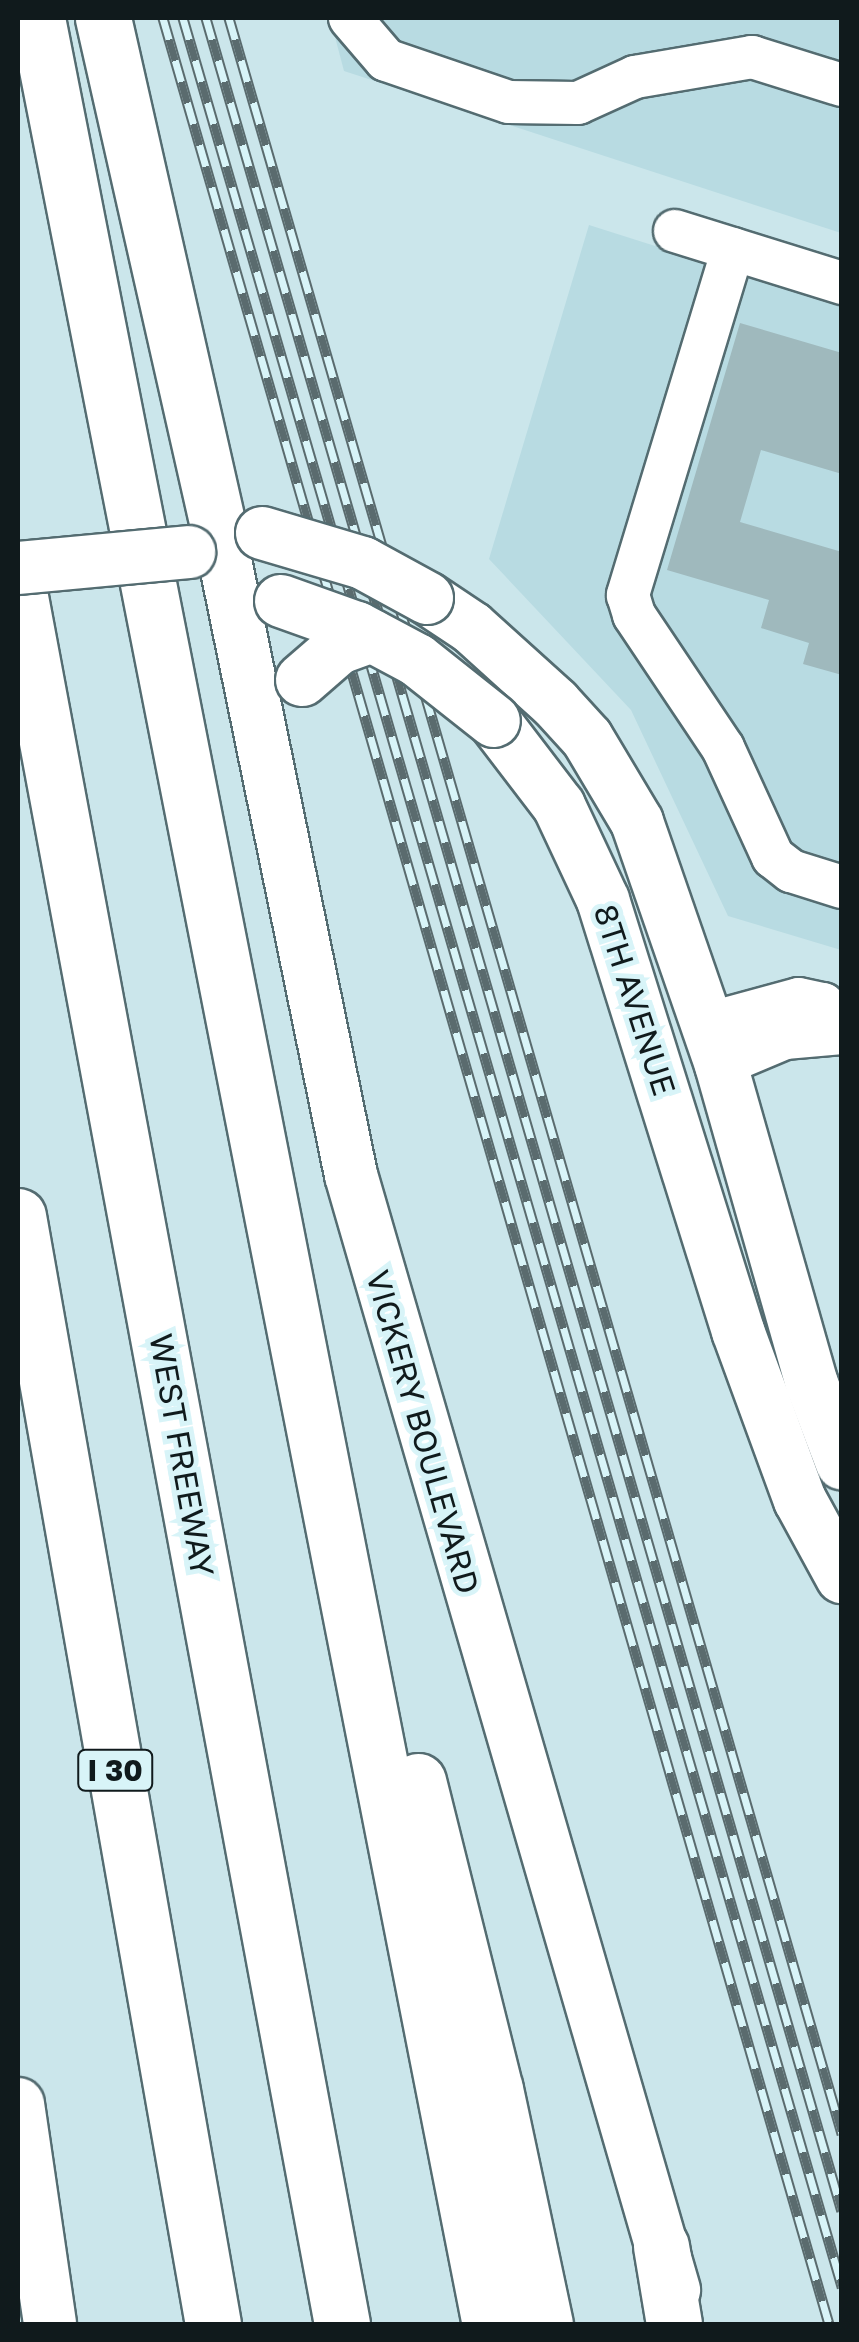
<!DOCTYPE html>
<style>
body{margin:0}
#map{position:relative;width:859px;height:2342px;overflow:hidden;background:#cbe6eb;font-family:"Golos Text",sans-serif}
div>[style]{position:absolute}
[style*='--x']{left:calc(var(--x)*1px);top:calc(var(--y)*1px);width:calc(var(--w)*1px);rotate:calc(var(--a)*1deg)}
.built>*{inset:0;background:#b8dbe2}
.building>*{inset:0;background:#9fb9bd}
.roads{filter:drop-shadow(2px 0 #546c71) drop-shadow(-2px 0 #546c71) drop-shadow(0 2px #546c71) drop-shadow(0 -2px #546c71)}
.minor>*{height:42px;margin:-21px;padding:0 21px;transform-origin:21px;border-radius:21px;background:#fff}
.major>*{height:52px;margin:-26px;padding:0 26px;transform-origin:26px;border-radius:26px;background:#fff}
.highway>*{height:55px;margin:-27.5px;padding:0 27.5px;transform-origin:27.5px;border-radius:27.5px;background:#fff}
.rail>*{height:11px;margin-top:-5.5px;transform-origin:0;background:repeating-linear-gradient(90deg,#d8f4f8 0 22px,#5a6b6e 0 44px);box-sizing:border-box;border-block:2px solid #5a6b6e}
.bridges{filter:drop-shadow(2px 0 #546c71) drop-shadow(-2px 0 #546c71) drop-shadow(0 2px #546c71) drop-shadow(0 -2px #546c71)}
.major-bridge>*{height:52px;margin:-26px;padding:0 26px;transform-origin:26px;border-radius:26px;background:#fff}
span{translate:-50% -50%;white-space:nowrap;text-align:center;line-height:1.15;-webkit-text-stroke:10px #d8f4f8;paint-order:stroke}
.shield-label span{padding:2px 8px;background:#d8f4f8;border:2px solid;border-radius:8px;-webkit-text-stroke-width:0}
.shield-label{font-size:30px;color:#101a1c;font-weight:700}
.street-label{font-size:32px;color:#101a1c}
.frame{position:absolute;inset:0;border:20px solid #101a1c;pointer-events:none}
</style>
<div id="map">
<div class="built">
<div style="clip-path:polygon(330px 18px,841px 18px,841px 233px,344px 71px)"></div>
<div style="clip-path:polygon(589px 225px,841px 305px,841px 950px,728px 916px,631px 710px,489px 559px)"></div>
</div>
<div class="building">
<div style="clip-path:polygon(740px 323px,842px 353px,842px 474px,761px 450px,740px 522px,842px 552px,842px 675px,803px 664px,809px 643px,761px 628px,769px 600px,667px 570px)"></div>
</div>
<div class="roads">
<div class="minor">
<div style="--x:350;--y:18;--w:55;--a:49.4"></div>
<div style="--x:386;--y:60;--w:130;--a:18.9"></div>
<div style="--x:509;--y:102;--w:69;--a:0.8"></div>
<div style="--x:578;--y:103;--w:63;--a:-24.5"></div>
<div style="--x:635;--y:77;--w:119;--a:-9.7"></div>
<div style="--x:752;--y:57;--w:94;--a:17.3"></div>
<div style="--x:675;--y:231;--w:175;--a:17.3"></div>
<div style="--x:733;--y:249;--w:362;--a:106.9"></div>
<div style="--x:628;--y:595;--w:21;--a:73"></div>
<div style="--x:634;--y:615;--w:160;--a:56.2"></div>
<div style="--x:723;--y:748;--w:120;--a:65.4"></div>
<div style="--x:773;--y:857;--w:23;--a:38"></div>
<div style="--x:791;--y:871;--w:53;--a:17.4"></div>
<div style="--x:707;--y:1024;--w:95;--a:-15.2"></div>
<div style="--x:799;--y:999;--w:25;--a:12"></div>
<div style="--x:823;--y:1004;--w:32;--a:62"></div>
<div style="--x:721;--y:1065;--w:69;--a:-22.9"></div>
<div style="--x:785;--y:1038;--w:57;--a:-5"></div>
</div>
<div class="major">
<div style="--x:218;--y:526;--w:662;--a:78.42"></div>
<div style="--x:351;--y:1175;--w:1161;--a:73.84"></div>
<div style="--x:427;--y:598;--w:54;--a:33.7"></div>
<div style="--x:472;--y:628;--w:112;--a:42.1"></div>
<div style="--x:555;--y:703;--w:47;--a:47.6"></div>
<div style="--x:587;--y:738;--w:98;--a:59.2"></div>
<div style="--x:637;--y:822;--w:257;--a:70.9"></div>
<div style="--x:721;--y:1065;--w:332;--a:74.1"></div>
<div style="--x:812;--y:1384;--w:85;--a:69.2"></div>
<div style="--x:494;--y:721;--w:107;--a:52.6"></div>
<div style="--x:559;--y:806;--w:104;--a:64.9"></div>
<div style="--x:603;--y:900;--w:452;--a:72.6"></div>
<div style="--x:738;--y:1331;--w:180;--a:69.9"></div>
<div style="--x:800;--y:1500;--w:88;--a:61.4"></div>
<div style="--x:18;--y:2104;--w:222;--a:81.7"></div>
</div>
<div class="highway">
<div style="--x:37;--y:18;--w:2350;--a:78.89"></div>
<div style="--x:103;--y:18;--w:521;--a:77.24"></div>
<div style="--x:18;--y:586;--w:1768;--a:79.44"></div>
<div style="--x:18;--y:1216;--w:1125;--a:80.02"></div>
<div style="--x:418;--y:1781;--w:317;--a:76"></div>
<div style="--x:495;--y:2089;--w:240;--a:78"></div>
<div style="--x:661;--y:2246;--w:79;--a:80.5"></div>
</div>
</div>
<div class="rail">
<div style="--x:163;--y:18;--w:2400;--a:73.89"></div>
<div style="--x:183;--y:18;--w:2363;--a:73.8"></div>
<div style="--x:206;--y:18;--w:2283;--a:73.83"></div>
<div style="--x:229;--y:18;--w:2203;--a:73.84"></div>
</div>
<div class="bridges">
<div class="major-bridge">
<div style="--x:262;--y:533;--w:105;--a:16.5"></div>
<div style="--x:363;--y:563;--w:73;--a:28.7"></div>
<div style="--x:18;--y:568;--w:172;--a:-5.3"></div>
<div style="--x:281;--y:601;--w:81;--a:19.6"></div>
<div style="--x:357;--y:628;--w:68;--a:28.1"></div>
<div style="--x:417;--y:660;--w:98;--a:38.4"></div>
<div style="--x:302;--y:680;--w:49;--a:-40.9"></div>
<div style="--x:339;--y:648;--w:35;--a:-20"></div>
</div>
</div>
<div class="shield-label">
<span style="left:115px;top:1770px">I 30</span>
</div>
<div class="street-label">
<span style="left:635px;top:1000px;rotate:72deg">8TH AVENUE</span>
<span style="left:423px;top:1432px;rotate:74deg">VICKERY BOULEVARD</span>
<span style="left:182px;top:1455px;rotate:80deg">WEST FREEWAY</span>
</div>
<div class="frame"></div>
</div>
